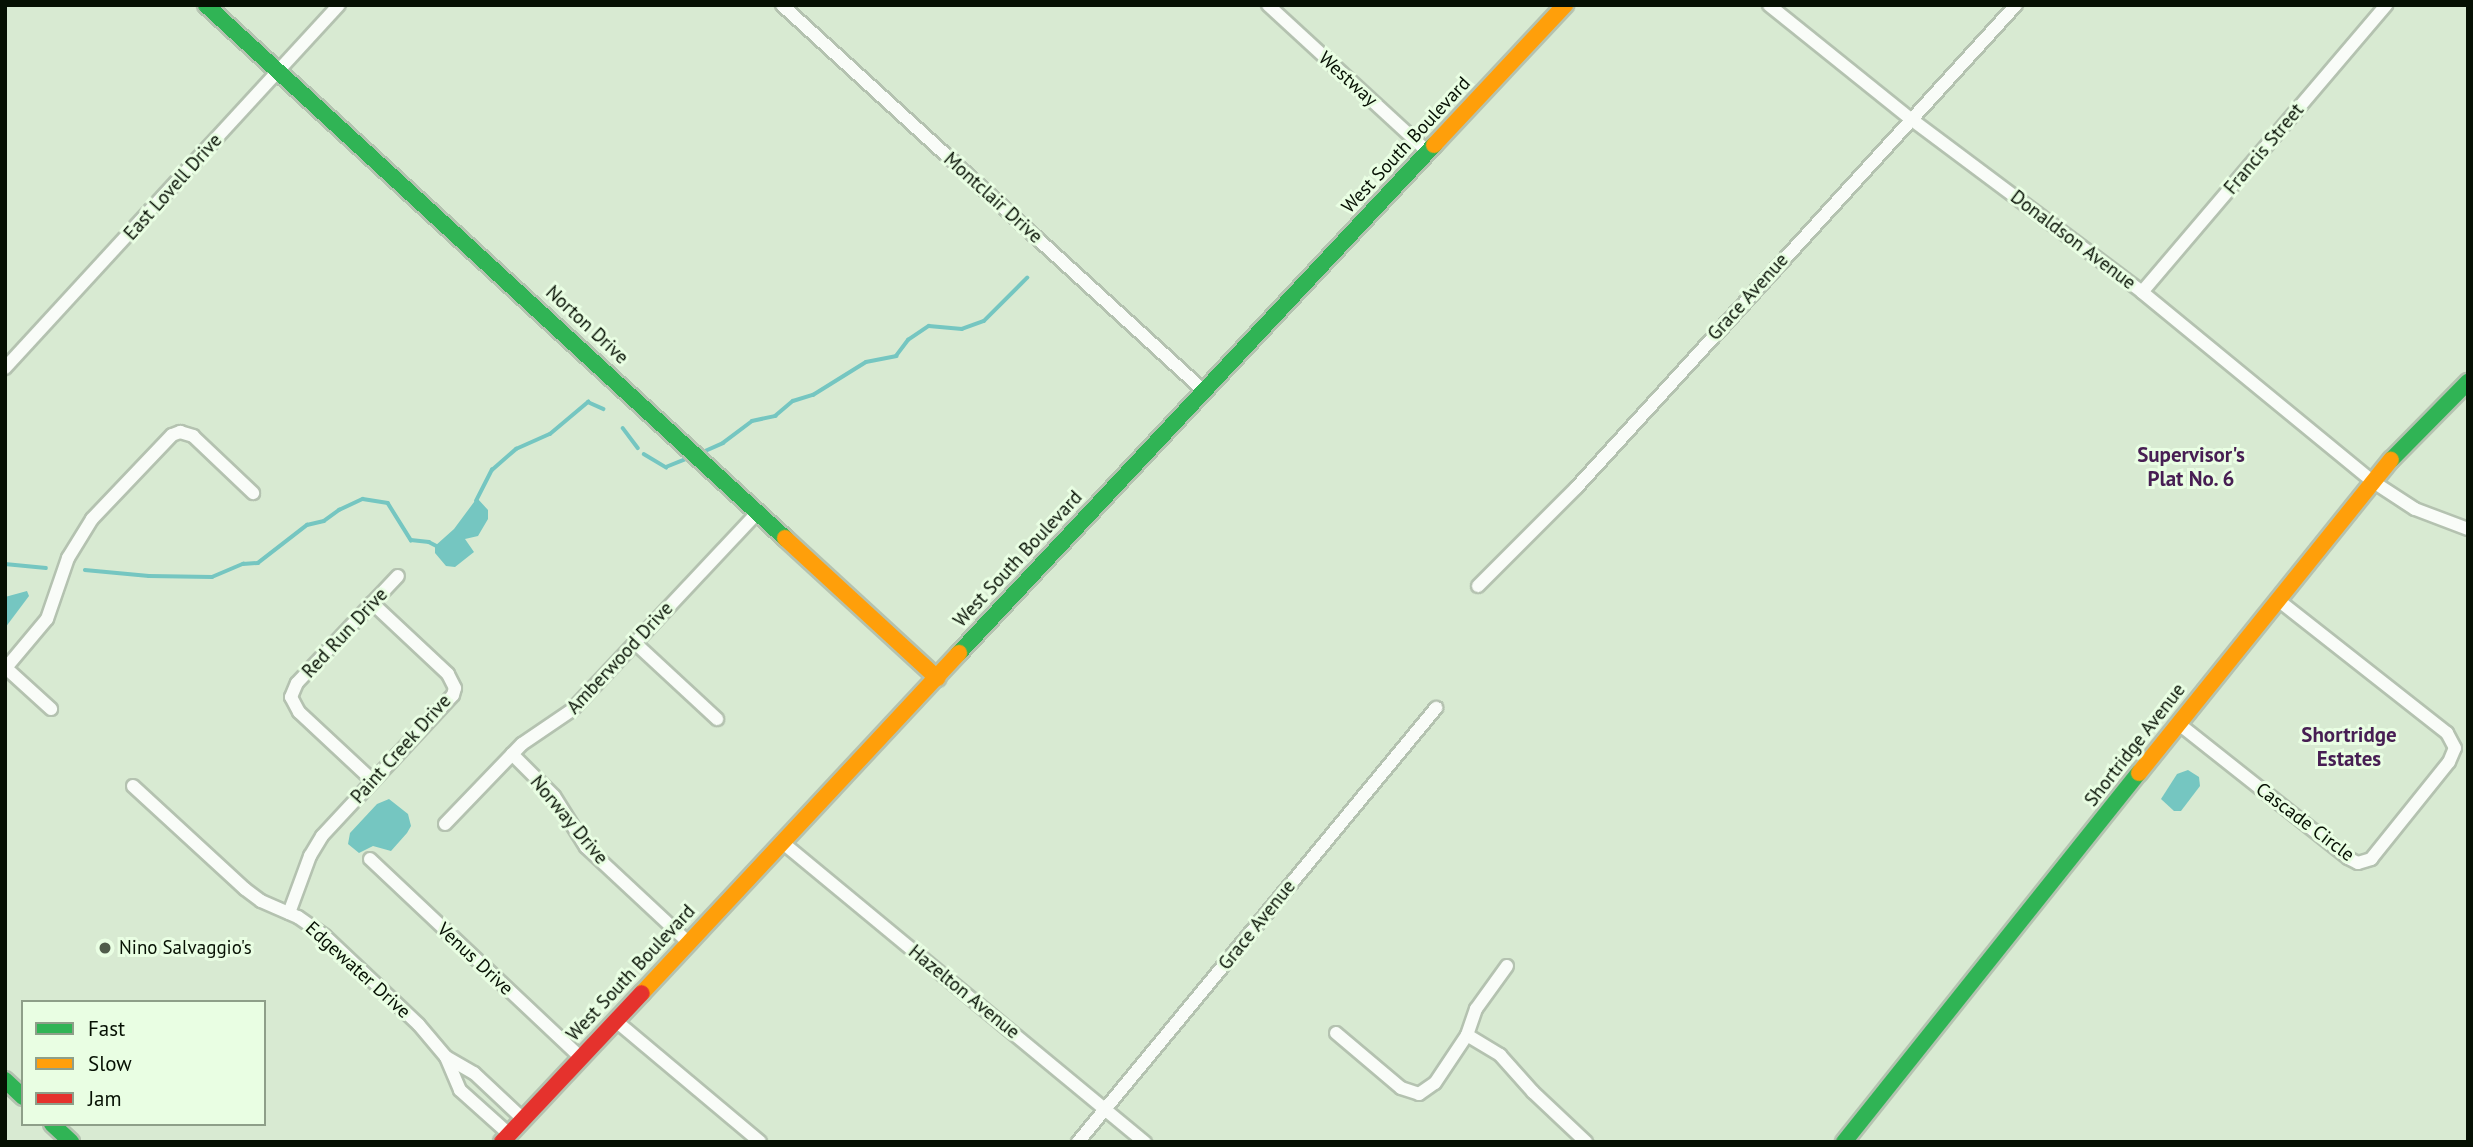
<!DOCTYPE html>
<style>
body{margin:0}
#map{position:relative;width:2473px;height:1147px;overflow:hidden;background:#d8ead2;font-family:"PT Sans",sans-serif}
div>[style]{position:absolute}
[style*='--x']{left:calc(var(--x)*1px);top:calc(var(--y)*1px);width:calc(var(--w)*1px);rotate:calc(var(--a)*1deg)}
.water>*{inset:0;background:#75c6c1}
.stream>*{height:3.5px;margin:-1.75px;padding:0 1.75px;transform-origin:1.75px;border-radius:1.75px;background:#75c6c1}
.roads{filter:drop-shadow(2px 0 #b4c2b0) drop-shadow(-2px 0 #b4c2b0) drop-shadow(0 2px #b4c2b0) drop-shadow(0 -2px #b4c2b0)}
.street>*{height:12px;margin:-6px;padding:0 6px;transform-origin:6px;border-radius:6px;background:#f9fcf8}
.fast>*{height:16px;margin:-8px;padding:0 8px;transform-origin:8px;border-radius:8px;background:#30b455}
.slow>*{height:16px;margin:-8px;padding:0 8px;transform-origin:8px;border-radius:8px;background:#ff9f0a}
.jam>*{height:16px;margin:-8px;padding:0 8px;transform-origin:8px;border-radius:8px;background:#e5322d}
.dots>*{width:19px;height:19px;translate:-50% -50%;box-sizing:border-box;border:4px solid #e9fee3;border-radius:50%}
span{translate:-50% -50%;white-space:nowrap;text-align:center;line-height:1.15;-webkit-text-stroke:6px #e9fee3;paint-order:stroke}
.street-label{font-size:19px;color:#061003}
.poi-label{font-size:19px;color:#061003}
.left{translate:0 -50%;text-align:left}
.neighbourhood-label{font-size:21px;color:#471e53;font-weight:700}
.frame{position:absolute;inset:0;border:7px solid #061003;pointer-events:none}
.legend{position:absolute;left:21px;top:1000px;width:245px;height:126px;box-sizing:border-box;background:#e9fee3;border:2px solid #8e9f89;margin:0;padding:9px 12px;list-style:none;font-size:21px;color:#061003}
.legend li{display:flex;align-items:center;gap:14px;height:35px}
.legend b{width:35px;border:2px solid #8e9f89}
</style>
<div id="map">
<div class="water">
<div style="clip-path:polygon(477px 498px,488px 510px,488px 519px,478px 536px,465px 539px,474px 552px,455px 567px,446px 566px,435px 553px,435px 546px,454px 529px)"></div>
<div style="clip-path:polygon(27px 591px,29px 596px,5px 628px,5px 597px)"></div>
<div style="clip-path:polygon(2188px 770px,2199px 777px,2200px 786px,2181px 811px,2174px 811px,2161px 799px,2177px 774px)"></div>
<div style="clip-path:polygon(389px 799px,408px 814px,411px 826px,407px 833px,391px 851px,373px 846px,359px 853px,348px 844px,350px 833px,377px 804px)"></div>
</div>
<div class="stream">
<div style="--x:623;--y:428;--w:25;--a:53"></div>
<div style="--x:703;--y:452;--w:22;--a:-24"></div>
<div style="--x:723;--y:443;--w:36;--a:-37"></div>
<div style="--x:752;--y:421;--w:24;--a:-12"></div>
<div style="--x:775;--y:416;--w:23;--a:-40"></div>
<div style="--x:793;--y:401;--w:21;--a:-17"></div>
<div style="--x:813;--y:395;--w:62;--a:-31.9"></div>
<div style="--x:866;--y:362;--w:31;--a:-11"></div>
<div style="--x:896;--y:356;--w:20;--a:-53"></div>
<div style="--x:908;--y:340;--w:25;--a:-34"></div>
<div style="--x:929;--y:326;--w:33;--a:5"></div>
<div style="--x:962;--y:329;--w:23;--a:-20"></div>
<div style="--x:984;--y:321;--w:61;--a:-45"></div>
<div style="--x:644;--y:454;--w:26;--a:31"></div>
<div style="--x:666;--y:467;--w:22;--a:-22"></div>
<div style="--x:476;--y:501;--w:35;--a:-63"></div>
<div style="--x:492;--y:470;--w:32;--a:-41"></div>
<div style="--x:516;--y:449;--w:37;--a:-24"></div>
<div style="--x:550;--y:434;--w:50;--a:-40.1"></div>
<div style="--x:588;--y:402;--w:17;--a:24"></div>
<div style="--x:5;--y:564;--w:41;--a:5.6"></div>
<div style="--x:85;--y:570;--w:64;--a:5.4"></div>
<div style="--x:149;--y:576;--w:63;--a:0.9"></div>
<div style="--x:212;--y:577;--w:34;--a:-23"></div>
<div style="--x:243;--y:564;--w:15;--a:-4"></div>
<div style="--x:258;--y:563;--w:62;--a:-37.8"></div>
<div style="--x:307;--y:525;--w:17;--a:-13"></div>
<div style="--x:324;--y:521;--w:19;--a:-36"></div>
<div style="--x:339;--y:510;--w:26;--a:-25"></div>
<div style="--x:363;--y:499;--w:25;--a:9"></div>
<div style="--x:388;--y:503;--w:44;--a:58.1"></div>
<div style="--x:411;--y:540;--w:18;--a:6"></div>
<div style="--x:429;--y:542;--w:11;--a:27"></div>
</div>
<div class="roads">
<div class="street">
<div style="--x:782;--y:5;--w:572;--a:42.45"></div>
<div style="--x:1268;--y:5;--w:217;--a:42.6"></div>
<div style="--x:1769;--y:5;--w:182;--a:38.8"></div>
<div style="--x:1911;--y:119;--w:289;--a:36.8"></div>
<div style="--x:2142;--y:292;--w:298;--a:39.4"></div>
<div style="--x:2372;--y:481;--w:51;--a:33.1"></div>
<div style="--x:2415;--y:509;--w:57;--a:20.7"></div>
<div style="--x:2142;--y:292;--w:377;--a:-49.6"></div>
<div style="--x:5;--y:368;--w:493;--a:-47.4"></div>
<div style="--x:1478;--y:586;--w:139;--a:-45"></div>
<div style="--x:1576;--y:488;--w:653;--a:-47.67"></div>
<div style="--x:635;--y:643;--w:112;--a:42.8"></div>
<div style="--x:6;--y:668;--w:61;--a:42.3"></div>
<div style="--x:5;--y:669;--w:65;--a:-50"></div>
<div style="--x:47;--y:619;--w:65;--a:-71"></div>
<div style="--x:68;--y:558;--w:46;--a:-58.4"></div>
<div style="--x:92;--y:519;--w:116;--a:-46.4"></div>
<div style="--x:172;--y:435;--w:9;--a:-21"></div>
<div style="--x:180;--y:432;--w:14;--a:17"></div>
<div style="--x:193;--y:436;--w:83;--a:43.5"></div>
<div style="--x:2179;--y:724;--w:216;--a:38.4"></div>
<div style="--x:2348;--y:858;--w:11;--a:27"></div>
<div style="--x:2358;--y:863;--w:14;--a:-17"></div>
<div style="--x:2371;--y:859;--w:124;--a:-51.2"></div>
<div style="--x:2449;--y:762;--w:15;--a:-67"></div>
<div style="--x:2455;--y:748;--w:17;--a:-118"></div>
<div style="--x:2447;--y:733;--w:215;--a:-141.8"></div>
<div style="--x:512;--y:754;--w:59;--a:45"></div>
<div style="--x:554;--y:796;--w:60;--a:57.9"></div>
<div style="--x:586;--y:847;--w:139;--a:43"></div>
<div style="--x:373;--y:781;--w:101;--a:-137"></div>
<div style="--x:299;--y:712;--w:17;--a:-118"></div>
<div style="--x:291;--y:697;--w:15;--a:-67"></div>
<div style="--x:297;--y:683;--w:147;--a:-46.7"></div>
<div style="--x:133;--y:786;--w:152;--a:42.6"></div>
<div style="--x:245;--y:889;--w:20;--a:37"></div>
<div style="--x:261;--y:901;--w:40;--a:23.4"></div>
<div style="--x:298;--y:917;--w:33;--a:35"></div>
<div style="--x:325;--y:936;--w:129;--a:43.4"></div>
<div style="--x:419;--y:1025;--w:42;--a:49.8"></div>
<div style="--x:445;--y:824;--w:111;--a:-46.1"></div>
<div style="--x:522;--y:744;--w:60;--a:-34.2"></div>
<div style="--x:572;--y:710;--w:272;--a:-46.8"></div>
<div style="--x:783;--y:843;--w:470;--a:39.6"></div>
<div style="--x:370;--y:859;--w:290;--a:43.3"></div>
<div style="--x:289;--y:913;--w:61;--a:-69.8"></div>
<div style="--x:310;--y:856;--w:23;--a:-59"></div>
<div style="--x:322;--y:836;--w:192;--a:-47.1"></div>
<div style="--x:453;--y:695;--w:7;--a:-74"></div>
<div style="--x:455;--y:688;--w:16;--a:-117"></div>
<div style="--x:448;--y:674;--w:104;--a:-136.9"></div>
<div style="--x:616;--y:1021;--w:188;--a:40"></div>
<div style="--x:1336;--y:1033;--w:85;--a:40.2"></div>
<div style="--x:1401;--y:1088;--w:19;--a:18"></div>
<div style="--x:1419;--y:1094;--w:19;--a:-35"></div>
<div style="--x:1435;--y:1083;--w:58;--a:-56.3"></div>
<div style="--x:1467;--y:1035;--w:39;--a:31"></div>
<div style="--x:1500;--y:1055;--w:50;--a:48.3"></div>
<div style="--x:1533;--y:1092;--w:73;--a:43.3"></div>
<div style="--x:1467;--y:1035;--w:28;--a:-71"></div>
<div style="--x:1476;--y:1009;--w:53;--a:-54.2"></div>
<div style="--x:509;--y:1134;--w:66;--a:-138.1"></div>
<div style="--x:460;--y:1090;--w:36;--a:-113"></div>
<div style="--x:446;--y:1057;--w:32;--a:30"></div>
<div style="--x:474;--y:1073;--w:67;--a:43.2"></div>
<div style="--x:1078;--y:1142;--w:563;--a:-50.48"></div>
</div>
<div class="fast">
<div style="--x:206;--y:5;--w:787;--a:42.63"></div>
<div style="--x:2391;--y:460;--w:110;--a:-45.4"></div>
<div style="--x:959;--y:653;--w:695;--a:-46.92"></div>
<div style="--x:5;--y:1080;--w:25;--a:43"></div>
<div style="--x:52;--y:1124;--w:26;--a:43"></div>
<div style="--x:1844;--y:1142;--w:472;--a:-51.4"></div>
</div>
<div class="slow">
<div style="--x:1434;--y:145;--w:192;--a:-46.9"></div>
<div style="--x:785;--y:538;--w:207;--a:42.6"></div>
<div style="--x:2139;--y:773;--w:402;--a:-51.2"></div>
<div style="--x:642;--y:993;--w:465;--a:-47"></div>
</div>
<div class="jam">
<div style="--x:502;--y:1142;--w:204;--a:-46.8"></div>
</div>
</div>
<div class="dots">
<div style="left:105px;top:948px;background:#505c4b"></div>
</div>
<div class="street-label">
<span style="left:1348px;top:79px;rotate:42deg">Westway</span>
<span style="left:1406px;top:145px;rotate:-47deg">West South Boulevard</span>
<span style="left:2264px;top:149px;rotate:-50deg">Francis Street</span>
<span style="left:173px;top:187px;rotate:-48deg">East Lovell Drive</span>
<span style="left:993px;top:198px;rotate:42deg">Montclair Drive</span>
<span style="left:2073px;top:240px;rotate:37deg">Donaldson Avenue</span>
<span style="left:1748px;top:297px;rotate:-48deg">Grace Avenue</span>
<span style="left:587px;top:325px;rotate:43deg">Norton Drive</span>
<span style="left:1018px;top:559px;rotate:-47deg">West South Boulevard</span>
<span style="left:345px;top:633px;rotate:-47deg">Red Run Drive</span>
<span style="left:620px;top:658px;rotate:-47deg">Amberwood Drive</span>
<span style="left:2135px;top:745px;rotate:-52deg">Shortridge Avenue</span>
<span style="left:401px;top:749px;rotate:-48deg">Paint Creek Drive</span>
<span style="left:569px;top:820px;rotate:50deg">Norway Drive</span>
<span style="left:2305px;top:822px;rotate:37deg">Cascade Circle</span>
<span style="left:1257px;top:925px;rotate:-51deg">Grace Avenue</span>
<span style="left:475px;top:959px;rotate:43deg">Venus Drive</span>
<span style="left:358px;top:970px;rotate:42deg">Edgewater Drive</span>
<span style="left:631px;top:973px;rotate:-47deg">West South Boulevard</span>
<span style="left:964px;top:992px;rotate:39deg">Hazelton Avenue</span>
</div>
<div class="poi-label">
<span class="left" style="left:119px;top:948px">Nino Salvaggio's</span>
</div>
<div class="neighbourhood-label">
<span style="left:2191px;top:467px">Supervisor's<br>Plat No. 6</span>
<span style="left:2349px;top:747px">Shortridge<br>Estates</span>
</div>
<div class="frame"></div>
<ul class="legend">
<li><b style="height:9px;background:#30b455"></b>Fast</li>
<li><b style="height:9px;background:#ff9f0a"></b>Slow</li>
<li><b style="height:9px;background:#e5322d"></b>Jam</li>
</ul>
</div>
